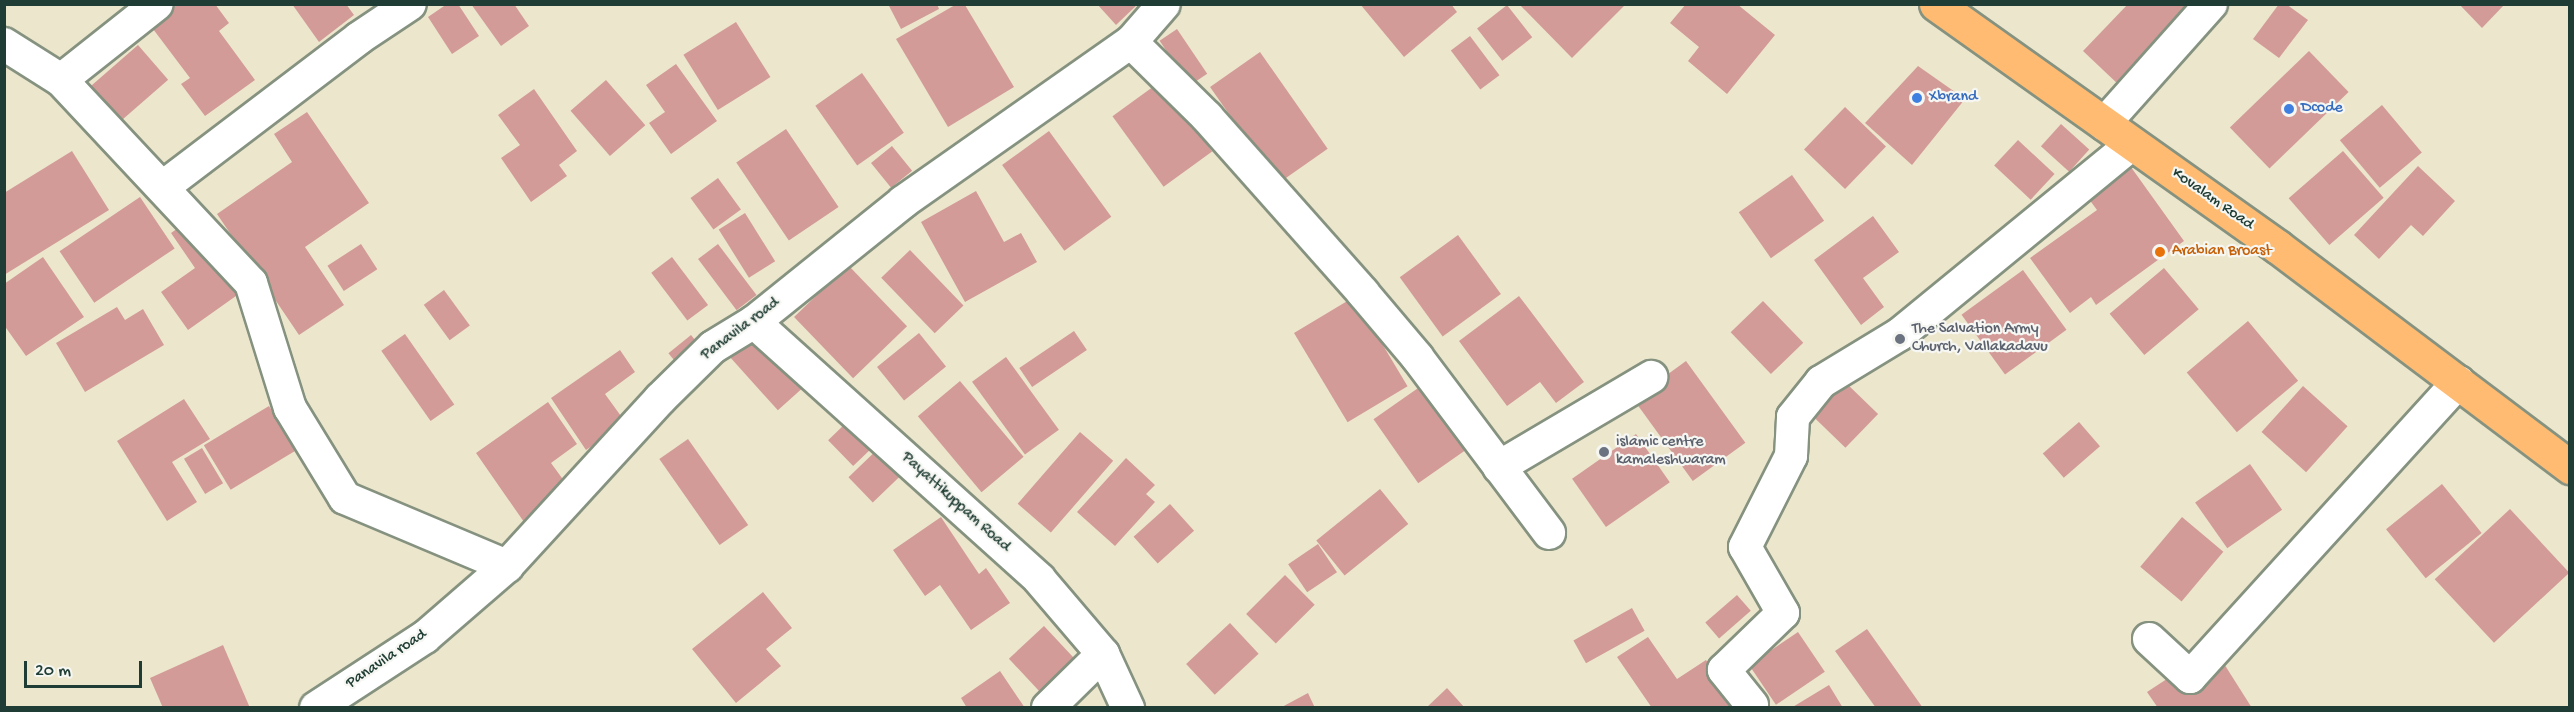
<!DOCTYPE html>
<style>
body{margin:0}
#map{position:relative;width:2574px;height:712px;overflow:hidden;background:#ece7cc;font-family:"Gochi Hand",sans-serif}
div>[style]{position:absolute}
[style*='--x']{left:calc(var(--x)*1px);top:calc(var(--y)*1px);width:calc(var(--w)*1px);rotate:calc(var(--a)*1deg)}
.building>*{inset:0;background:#d39b98;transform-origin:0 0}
.roads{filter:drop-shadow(2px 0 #869280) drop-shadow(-2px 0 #869280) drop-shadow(0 2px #869280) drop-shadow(0 -2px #869280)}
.minor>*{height:32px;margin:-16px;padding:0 16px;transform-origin:16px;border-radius:16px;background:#fff}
.primary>*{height:33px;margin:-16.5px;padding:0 16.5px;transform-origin:16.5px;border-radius:16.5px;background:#febb71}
.dots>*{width:16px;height:16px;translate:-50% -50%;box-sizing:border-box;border:3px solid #f6f6f2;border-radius:50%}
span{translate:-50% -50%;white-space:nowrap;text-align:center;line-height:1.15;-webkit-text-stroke:4.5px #f6f6f2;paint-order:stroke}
.shop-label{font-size:16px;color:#366cbe}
.left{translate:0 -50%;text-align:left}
.street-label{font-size:16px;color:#1f3d34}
.food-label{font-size:16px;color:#c56008}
.worship-label{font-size:16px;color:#5b616d}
.frame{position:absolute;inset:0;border:6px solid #1f3d34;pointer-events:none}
.scale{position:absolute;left:24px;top:661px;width:118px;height:27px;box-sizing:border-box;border:3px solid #1f3d34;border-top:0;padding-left:8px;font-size:18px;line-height:21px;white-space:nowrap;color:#1f3d34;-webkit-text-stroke:4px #f6f6f2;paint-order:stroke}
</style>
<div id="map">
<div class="building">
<div style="clip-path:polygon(178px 4px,215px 4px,229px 23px,219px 31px,255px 80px,205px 116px,181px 84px,190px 78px,150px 25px)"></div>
<div style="clip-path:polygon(292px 4px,346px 4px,354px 15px,319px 42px)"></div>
<div style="clip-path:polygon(447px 4px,458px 4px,479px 36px,452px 54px,428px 17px)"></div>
<div style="clip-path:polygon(471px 4px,514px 4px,529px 26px,501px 46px)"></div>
<div style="clip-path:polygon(888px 4px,937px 4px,939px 9px,901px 29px)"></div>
<div style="clip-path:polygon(1097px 4px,1138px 4px,1116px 25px)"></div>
<div style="clip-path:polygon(1360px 4px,1451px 4px,1457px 12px,1404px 57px)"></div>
<div style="clip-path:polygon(1519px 4px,1626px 4px,1572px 58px)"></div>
<div style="clip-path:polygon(1686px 4px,1737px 4px,1775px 35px,1727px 94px,1688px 61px,1699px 47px,1670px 23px)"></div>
<div style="clip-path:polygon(2128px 4px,2198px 4px,2120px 86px,2083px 51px)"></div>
<div style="clip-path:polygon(2279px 4px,2286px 4px,2308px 20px,2279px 58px,2253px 39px)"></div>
<div style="clip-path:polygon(2459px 4px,2505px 4px,2482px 28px)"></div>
<div style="clip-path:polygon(955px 5px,965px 5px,1014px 87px,948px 127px,896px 39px)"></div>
<div style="left:1507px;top:5px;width:41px;height:38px;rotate:52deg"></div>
<div style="left:736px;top:22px;width:65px;height:62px;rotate:58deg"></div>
<div style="left:1177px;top:29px;width:54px;height:21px;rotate:56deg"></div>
<div style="left:1470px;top:36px;width:49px;height:24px;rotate:53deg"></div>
<div style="left:138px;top:45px;width:46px;height:62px;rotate:49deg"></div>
<div style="left:2309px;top:51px;width:57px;height:110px;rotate:46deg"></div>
<div style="left:1260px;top:52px;width:118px;height:61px;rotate:55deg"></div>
<div style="clip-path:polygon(676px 64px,717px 121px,671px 154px,649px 123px,665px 112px,646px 85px)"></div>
<div style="clip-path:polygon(1918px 66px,1965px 99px,1912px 165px,1865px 123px)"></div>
<div style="left:862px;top:73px;width:73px;height:57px;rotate:55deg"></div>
<div style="left:606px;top:80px;width:60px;height:47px;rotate:49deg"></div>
<div style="left:1161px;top:81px;width:87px;height:60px;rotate:54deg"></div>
<div style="clip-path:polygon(534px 89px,577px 151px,559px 165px,567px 176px,531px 202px,501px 158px,520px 145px,498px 115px)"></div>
<div style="left:2382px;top:105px;width:62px;height:55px;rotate:50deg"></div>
<div style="left:1845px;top:107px;width:57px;height:59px;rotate:44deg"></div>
<div style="clip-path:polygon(307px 112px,369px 203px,305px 247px,344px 305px,299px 335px,217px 214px,292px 162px,274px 134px)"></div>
<div style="left:2061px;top:124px;width:38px;height:30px;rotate:42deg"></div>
<div style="left:786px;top:129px;width:94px;height:60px;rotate:56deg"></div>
<div style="left:1049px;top:131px;width:106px;height:58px;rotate:54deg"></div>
<div style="left:2018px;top:140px;width:50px;height:35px;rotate:43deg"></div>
<div style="left:892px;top:146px;width:32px;height:27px;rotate:51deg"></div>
<div style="clip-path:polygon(72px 151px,109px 210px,4px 275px,4px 193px)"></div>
<div style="left:2343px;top:151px;width:62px;height:72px;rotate:49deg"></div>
<div style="clip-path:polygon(2123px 156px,2184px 241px,2096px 305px,2091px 297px,2070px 313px,2030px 258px,2097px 210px,2080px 187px)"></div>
<div style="clip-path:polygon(2418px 166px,2455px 201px,2423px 236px,2411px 225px,2379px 259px,2354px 235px)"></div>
<div style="left:1792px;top:175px;width:56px;height:65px;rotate:55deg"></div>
<div style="left:718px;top:178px;width:39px;height:34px;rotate:54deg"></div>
<div style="clip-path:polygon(976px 191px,1004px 242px,1021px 233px,1037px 262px,965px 302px,921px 222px)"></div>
<div style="left:140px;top:197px;width:62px;height:97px;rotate:56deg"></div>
<div style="left:745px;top:213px;width:57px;height:31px;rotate:58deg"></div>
<div style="clip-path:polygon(1873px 216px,1899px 252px,1863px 278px,1884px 307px,1861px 325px,1814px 260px)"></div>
<div style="clip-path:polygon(191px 219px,243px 291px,188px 330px,161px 292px,195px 268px,171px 233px)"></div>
<div style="left:1458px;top:235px;width:73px;height:72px;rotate:54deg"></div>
<div style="left:361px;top:244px;width:30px;height:40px;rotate:57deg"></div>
<div style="left:718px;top:244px;width:64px;height:25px;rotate:53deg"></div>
<div style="left:910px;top:250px;width:77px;height:40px;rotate:46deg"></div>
<div style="clip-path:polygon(43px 257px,84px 317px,26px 356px,4px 325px,4px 284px)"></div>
<div style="left:672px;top:257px;width:60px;height:26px;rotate:53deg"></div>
<div style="left:848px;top:265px;width:85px;height:75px;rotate:46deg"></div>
<div style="left:2164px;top:268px;width:54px;height:71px;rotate:50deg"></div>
<div style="left:2023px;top:270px;width:74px;height:76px;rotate:54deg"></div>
<div style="left:444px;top:290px;width:44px;height:25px;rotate:54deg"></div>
<div style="clip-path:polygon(1519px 296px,1584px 382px,1556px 403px,1540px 382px,1507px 406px,1459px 341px)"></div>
<div style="left:1354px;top:297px;width:104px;height:70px;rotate:59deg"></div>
<div style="left:1763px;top:301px;width:58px;height:45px;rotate:46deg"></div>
<div style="clip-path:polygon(117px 307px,125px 320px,143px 309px,164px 345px,85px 392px,56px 343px)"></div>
<div style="left:2248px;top:321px;width:78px;height:80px;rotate:50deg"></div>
<div style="left:758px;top:330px;width:73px;height:39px;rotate:48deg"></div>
<div style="left:1074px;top:331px;width:23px;height:66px;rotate:56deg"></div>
<div style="left:919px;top:333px;width:43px;height:54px;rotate:51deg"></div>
<div style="left:405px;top:334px;width:86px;height:29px;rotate:55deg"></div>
<div style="left:691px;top:335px;width:19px;height:29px;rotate:51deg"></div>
<div style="clip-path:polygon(620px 350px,635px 372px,605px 394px,626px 423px,586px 450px,551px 398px)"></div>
<div style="left:1006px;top:357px;width:90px;height:42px;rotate:54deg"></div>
<div style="left:1686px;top:361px;width:101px;height:65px;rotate:54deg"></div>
<div style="left:960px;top:381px;width:99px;height:55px;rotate:50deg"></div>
<div style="left:1845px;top:382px;width:46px;height:47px;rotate:44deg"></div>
<div style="left:1421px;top:386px;width:78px;height:58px;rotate:55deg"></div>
<div style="left:2303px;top:386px;width:60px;height:62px;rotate:42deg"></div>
<div style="clip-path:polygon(184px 399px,210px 439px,172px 462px,197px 502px,167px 521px,117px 441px)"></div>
<div style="clip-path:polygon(548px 402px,577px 444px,551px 463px,570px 489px,524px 522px,476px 453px)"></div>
<div style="left:269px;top:406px;width:52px;height:76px;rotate:59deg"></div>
<div style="left:849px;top:420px;width:36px;height:29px;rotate:46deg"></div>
<div style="left:2079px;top:422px;width:32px;height:48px;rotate:49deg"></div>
<div style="left:1080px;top:432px;width:44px;height:95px;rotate:41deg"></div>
<div style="left:1636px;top:434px;width:59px;height:78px;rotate:55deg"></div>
<div style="left:688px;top:439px;width:105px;height:35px;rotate:55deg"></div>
<div style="left:883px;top:444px;width:35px;height:48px;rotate:46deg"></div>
<div style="left:202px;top:448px;width:41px;height:21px;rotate:59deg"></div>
<div style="clip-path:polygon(1126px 458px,1155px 485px,1146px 494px,1155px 502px,1115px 546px,1077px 512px)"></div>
<div style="left:2250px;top:464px;width:56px;height:67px;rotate:55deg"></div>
<div style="left:2442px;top:484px;width:63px;height:72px;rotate:51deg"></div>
<div style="left:1380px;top:489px;width:45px;height:82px;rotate:51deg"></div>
<div style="left:1170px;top:504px;width:36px;height:49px;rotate:48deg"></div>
<div style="left:2510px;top:509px;width:87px;height:103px;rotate:47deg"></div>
<div style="clip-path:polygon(941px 517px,979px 574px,986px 568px,1010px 603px,971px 630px,940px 585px,925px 596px,893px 550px)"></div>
<div style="left:2182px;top:517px;width:54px;height:65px;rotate:40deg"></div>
<div style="left:1318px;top:544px;width:34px;height:36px;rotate:56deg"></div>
<div style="left:1285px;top:575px;width:42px;height:55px;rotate:45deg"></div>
<div style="clip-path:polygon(763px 592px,792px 628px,766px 649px,781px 666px,736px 703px,692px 649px)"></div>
<div style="left:1737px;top:595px;width:21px;height:42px;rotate:49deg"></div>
<div style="left:1632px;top:608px;width:26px;height:67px;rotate:61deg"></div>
<div style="left:1230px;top:623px;width:42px;height:60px;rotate:47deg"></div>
<div style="left:1044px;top:626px;width:47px;height:48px;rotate:47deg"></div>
<div style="clip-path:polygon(1867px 629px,1923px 708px,1876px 708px,1835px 651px)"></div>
<div style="left:1798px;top:632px;width:48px;height:59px;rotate:56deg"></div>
<div style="clip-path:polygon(1648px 637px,1677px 679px,1706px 660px,1739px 708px,1652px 708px,1617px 657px)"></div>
<div style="clip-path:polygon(223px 645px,250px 708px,163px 708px,150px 678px)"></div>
<div style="clip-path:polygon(2214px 648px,2252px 708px,2158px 708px,2147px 692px)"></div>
<div style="clip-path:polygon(1000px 671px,1025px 708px,967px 708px,961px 698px)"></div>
<div style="clip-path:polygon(1829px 685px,1843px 708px,1791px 708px)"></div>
<div style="clip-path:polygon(1447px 688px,1465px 708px,1426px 708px)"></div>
<div style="clip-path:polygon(1308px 693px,1315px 708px,1280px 708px)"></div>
</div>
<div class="roads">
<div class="minor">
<div style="--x:1131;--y:42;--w:107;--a:44.6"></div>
<div style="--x:1207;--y:117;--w:235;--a:48.4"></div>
<div style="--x:1363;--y:293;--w:84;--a:49.8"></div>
<div style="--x:1417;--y:357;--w:220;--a:53.1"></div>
<div style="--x:4;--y:44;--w:67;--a:32.3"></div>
<div style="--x:61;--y:80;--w:278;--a:46.9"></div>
<div style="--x:251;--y:283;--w:131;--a:72.7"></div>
<div style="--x:290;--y:408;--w:105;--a:58.6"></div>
<div style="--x:345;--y:498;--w:176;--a:22.8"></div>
<div style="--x:61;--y:80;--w:122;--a:-38.4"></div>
<div style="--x:2104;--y:124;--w:161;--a:-48.3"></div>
<div style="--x:163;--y:187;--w:246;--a:-37.2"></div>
<div style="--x:359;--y:38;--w:61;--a:-33.7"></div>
<div style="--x:754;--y:322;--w:384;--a:42"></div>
<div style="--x:1039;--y:579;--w:99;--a:49.5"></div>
<div style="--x:1103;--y:654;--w:60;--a:65.2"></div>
<div style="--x:1499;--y:467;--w:177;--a:-30.6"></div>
<div style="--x:2149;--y:639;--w:56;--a:42.8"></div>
<div style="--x:2190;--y:677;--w:399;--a:-47.7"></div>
<div style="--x:1752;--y:705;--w:45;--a:-128.7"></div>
<div style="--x:1724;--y:670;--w:82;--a:-44"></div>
<div style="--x:1783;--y:613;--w:76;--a:-119.9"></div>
<div style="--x:1745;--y:547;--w:102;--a:-63.2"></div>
<div style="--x:1791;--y:456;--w:39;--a:-87"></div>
<div style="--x:1793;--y:417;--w:45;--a:-51.3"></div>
<div style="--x:1821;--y:382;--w:92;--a:-31.3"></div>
<div style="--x:1900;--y:334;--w:300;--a:-39.3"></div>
<div style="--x:316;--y:708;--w:130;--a:-33.1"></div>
<div style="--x:425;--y:637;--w:108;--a:-40.9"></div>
<div style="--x:507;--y:566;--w:226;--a:-47.5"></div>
<div style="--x:660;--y:399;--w:74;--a:-44.5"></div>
<div style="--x:713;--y:347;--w:48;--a:-31.4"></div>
<div style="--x:754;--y:322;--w:191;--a:-38.8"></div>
<div style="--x:903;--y:202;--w:279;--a:-35.1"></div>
<div style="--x:1131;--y:42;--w:50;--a:-49"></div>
<div style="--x:1048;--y:708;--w:77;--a:-44.5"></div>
</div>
<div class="primary">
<div style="--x:1936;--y:4;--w:420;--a:35.4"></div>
<div style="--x:2278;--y:247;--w:366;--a:37"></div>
</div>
</div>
<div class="dots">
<div style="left:1917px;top:98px;background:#3f7fe0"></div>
<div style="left:2289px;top:109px;background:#3f7fe0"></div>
<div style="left:2160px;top:252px;background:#e8710a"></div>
<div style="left:1900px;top:339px;background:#6b7280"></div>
<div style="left:1604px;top:452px;background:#6b7280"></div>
</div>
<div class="shop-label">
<span class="left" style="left:1929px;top:98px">Xbrand</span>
<span class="left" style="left:2301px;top:109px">Dcode</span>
</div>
<div class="street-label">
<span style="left:2212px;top:200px;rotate:35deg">Kovalam Road</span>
<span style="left:741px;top:330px;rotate:-37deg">Panavila road</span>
<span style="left:955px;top:503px;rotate:42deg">Payattikuppam Road</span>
<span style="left:387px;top:660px;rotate:-34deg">Panavila road</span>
</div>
<div class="food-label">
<span class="left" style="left:2172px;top:252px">Arabian Broast</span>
</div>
<div class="worship-label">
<span class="left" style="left:1912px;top:339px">The Salvation Army<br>Church, Vallakadavu</span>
<span class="left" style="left:1616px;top:452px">islamic centre<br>kamaleshwaram</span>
</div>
<div class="frame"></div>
<div class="scale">20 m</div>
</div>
